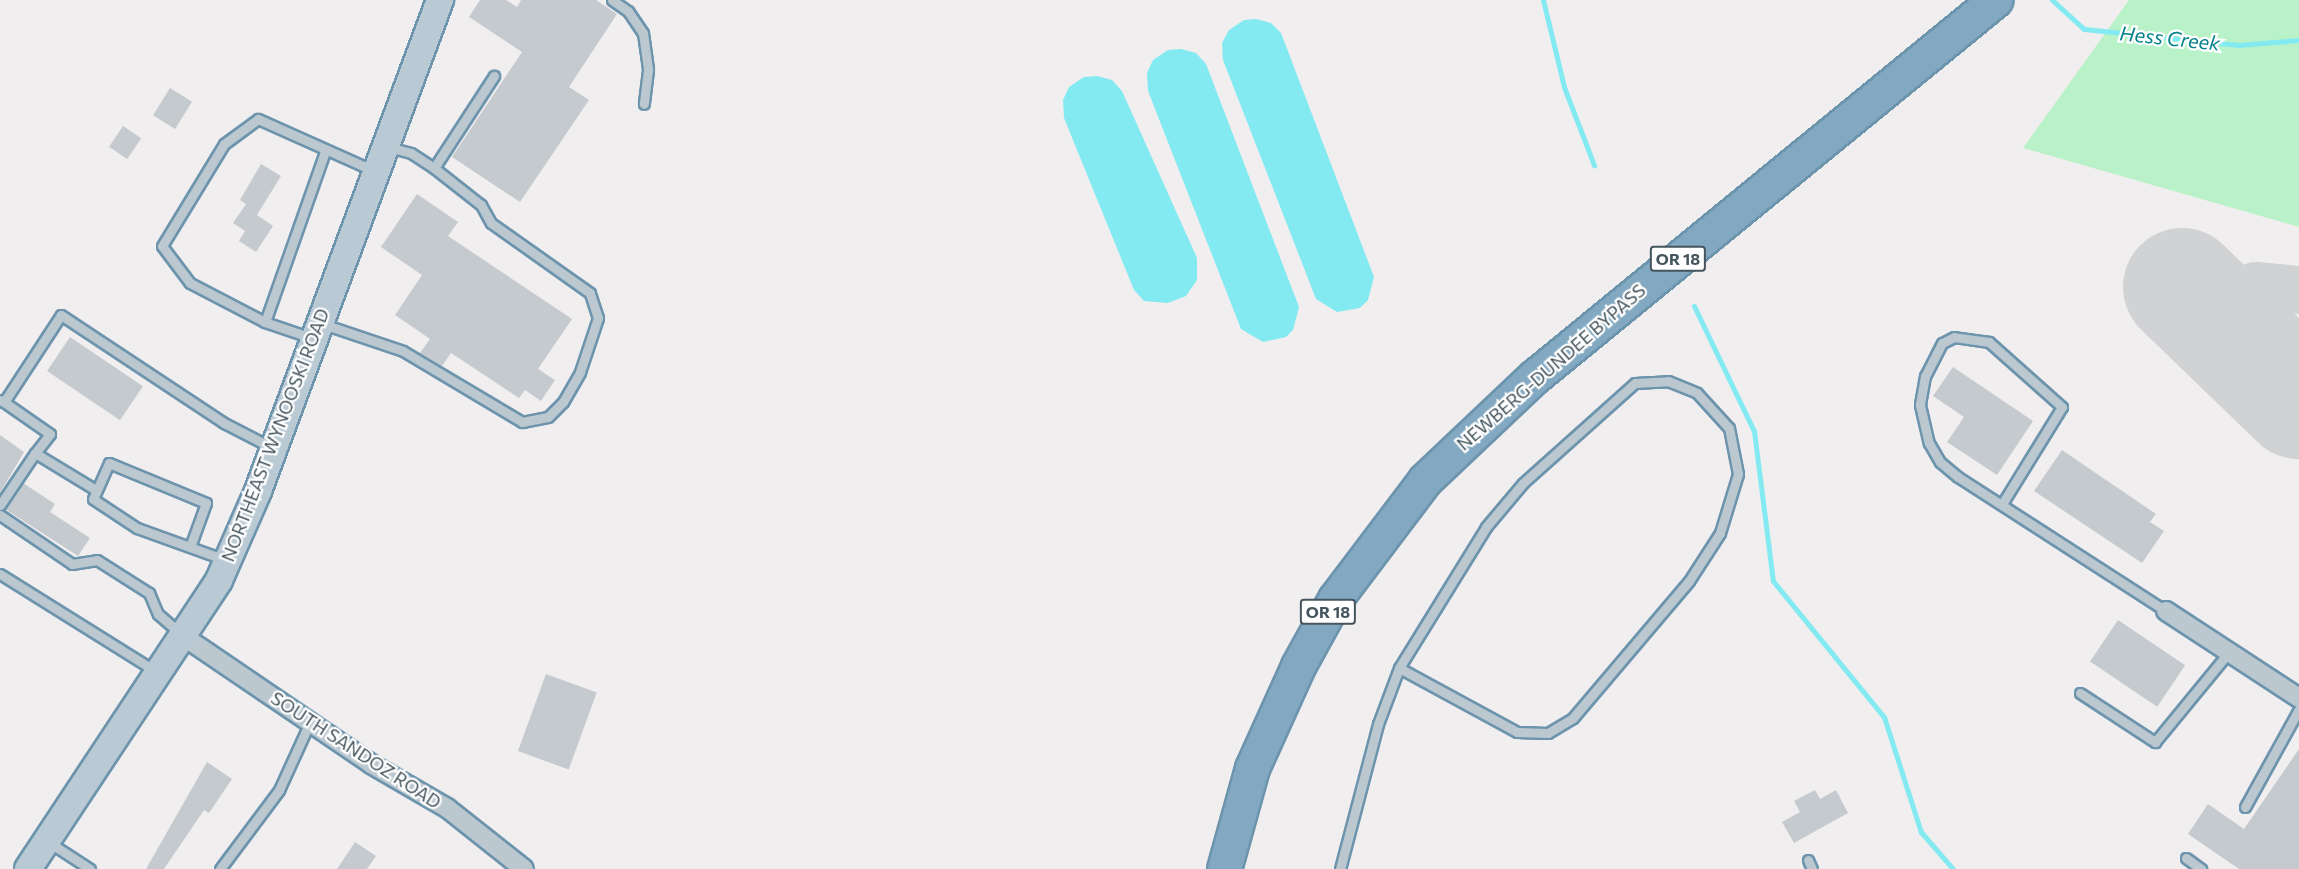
<!DOCTYPE html>
<style>
body{margin:0}
#map{position:relative;width:2299px;height:869px;overflow:hidden;background:#f1eeef;font-family:Commissioner,sans-serif}
div>[style]{position:absolute}
[style*='--x']{left:calc(var(--x)*1px);top:calc(var(--y)*1px);width:calc(var(--w)*1px);rotate:calc(var(--a)*1deg)}
.green>*{inset:0;background:#b9f2c8}
.water>*{inset:0;background:#83eaf2}
.stream>*{height:5px;margin:-2.5px;padding:0 2.5px;transform-origin:2.5px;border-radius:2.5px;background:#83eaf2}
.taxiway>*{height:48px;margin:-24px;padding:0 24px;transform-origin:24px;border-radius:24px;background:#d0d2d4}
.runway>*{height:118px;margin:-59px;padding:0 59px;transform-origin:59px;border-radius:59px;background:#d0d2d4}
.building>*{inset:0;background:#c5cacf;transform-origin:0 0}
.roads{filter:drop-shadow(2px 0 #6d94ad) drop-shadow(-2px 0 #6d94ad) drop-shadow(0 2px #6d94ad) drop-shadow(0 -2px #6d94ad)}
.lane>*{height:9px;margin:-4.5px;padding:0 4.5px;transform-origin:4.5px;border-radius:4.5px;background:#bbc8cf}
.street>*{height:18px;margin:-9px;padding:0 9px;transform-origin:9px;border-radius:9px;background:#bbc8cf}
.secondary>*{height:26px;margin:-13px;padding:0 13px;transform-origin:13px;border-radius:13px;background:#bacad4}
.highway>*{height:33px;margin:-16.5px;padding:0 16.5px;transform-origin:16.5px;border-radius:16.5px;background:#82a9c1}
span{translate:-50% -50%;white-space:nowrap;text-align:center;line-height:1.15;-webkit-text-stroke:4.5px #fff;paint-order:stroke}
.shield-label span{padding:2px 4px;background:#fff;border:2px solid;border-radius:4px;-webkit-text-stroke-width:0}
.shield-label{font-size:16px;color:#45555d;font-weight:700}
.street-label{font-size:18px;color:#45555d}
.water-label{font-size:20px;color:#06818b;font-style:italic}
</style>
<div id="map">
<div class="green">
<div style="clip-path:polygon(2129px 0,2299px 0,2299px 227px,2023px 148px)"></div>
</div>
<div class="water">
<div style="clip-path:polygon(1256px 19px,1271px 23px,1281px 33px,1374px 277px,1368px 300px,1360px 308px,1337px 312px,1316px 299px,1223px 60px,1222px 43px,1229px 30px,1244px 20px)"></div>
<div style="clip-path:polygon(1181px 49px,1196px 53px,1206px 64px,1299px 307px,1293px 330px,1286px 337px,1263px 342px,1241px 329px,1148px 91px,1147px 73px,1153px 60px,1168px 50px)"></div>
<div style="clip-path:polygon(1097px 76px,1112px 80px,1122px 91px,1197px 258px,1197px 280px,1186px 296px,1168px 303px,1144px 301px,1134px 290px,1064px 118px,1063px 100px,1069px 87px,1084px 77px)"></div>
</div>
<div class="stream">
<div style="--x:1543;--y:0;--w:89;--a:76.4"></div>
<div style="--x:1564;--y:87;--w:84;--a:69"></div>
<div style="--x:2052;--y:0;--w:43;--a:42.2"></div>
<div style="--x:2084;--y:29;--w:155;--a:5.9"></div>
<div style="--x:2238;--y:45;--w:61;--a:-4.7"></div>
<div style="--x:1694;--y:306;--w:139;--a:64.4"></div>
<div style="--x:1754;--y:431;--w:151;--a:82.8"></div>
<div style="--x:1773;--y:581;--w:176;--a:50.8"></div>
<div style="--x:1884;--y:717;--w:121;--a:72.2"></div>
<div style="--x:1921;--y:832;--w:49;--a:49.1"></div>
</div>
<div class="taxiway">
<div style="--x:2234;--y:338;--w:21;--a:-107"></div>
<div style="--x:2228;--y:318;--w:22;--a:-77"></div>
<div style="--x:2233;--y:297;--w:25;--a:-26"></div>
<div style="--x:2256;--y:286;--w:43;--a:5.3"></div>
</div>
<div class="runway">
<div style="--x:2182;--y:287;--w:163;--a:44"></div>
</div>
<div class="building">
<div style="clip-path:polygon(480px 0,506px 0,517px 7px,521px 0,596px 0,617px 14px,569px 87px,589px 100px,520px 202px,452px 157px,522px 52px,469px 17px)"></div>
<div style="left:170px;top:88px;width:26px;height:32px;rotate:32deg"></div>
<div style="left:123px;top:126px;width:22px;height:25px;rotate:34deg"></div>
<div style="clip-path:polygon(261px 164px,281px 176px,257px 215px,273px 226px,256px 252px,239px 241px,245px 231px,233px 223px,246px 204px,240px 200px)"></div>
<div style="clip-path:polygon(417px 194px,458px 222px,448px 236px,572px 319px,538px 369px,555px 380px,541px 401px,525px 390px,519px 398px,451px 353px,442px 366px,420px 353px,430px 339px,395px 315px,422px 275px,381px 247px)"></div>
<div style="left:70px;top:337px;width:88px;height:41px;rotate:34deg"></div>
<div style="clip-path:polygon(1953px 367px,2033px 421px,1997px 475px,1947px 442px,1964px 417px,1933px 396px)"></div>
<div style="clip-path:polygon(0 435px,24px 452px,0 493px)"></div>
<div style="clip-path:polygon(2062px 450px,2156px 514px,2150px 522px,2164px 531px,2142px 563px,2034px 491px)"></div>
<div style="clip-path:polygon(23px 483px,55px 504px,50px 512px,90px 538px,78px 556px,5px 509px)"></div>
<div style="left:2118px;top:620px;width:81px;height:50px;rotate:34deg"></div>
<div style="left:546px;top:674px;width:54px;height:82px;rotate:20deg"></div>
<div style="clip-path:polygon(2299px 749px,2299px 869px,2239px 869px,2188px 834px,2208px 804px,2244px 829px)"></div>
<div style="clip-path:polygon(207px 762px,232px 779px,209px 813px,204px 810px,164px 869px,146px 869px)"></div>
<div style="clip-path:polygon(1815px 790px,1820px 799px,1836px 790px,1848px 813px,1794px 843px,1782px 822px,1800px 812px,1794px 801px)"></div>
<div style="clip-path:polygon(355px 842px,376px 856px,367px 869px,337px 869px)"></div>
</div>
<div class="roads">
<div class="lane">
<div style="--x:612;--y:0;--w:19;--a:35"></div>
<div style="--x:628;--y:11;--w:27;--a:56"></div>
<div style="--x:643;--y:33;--w:37;--a:82"></div>
<div style="--x:648;--y:70;--w:34;--a:97"></div>
<div style="--x:434;--y:168;--w:110;--a:-56.9"></div>
<div style="--x:265;--y:322;--w:180;--a:-70.6"></div>
<div style="--x:323;--y:324;--w:84;--a:18.6"></div>
<div style="--x:403;--y:351;--w:139;--a:30.8"></div>
<div style="--x:522;--y:422;--w:26;--a:-11"></div>
<div style="--x:548;--y:417;--w:21;--a:-45"></div>
<div style="--x:563;--y:402;--w:34;--a:-60"></div>
<div style="--x:580;--y:372;--w:57;--a:-71.6"></div>
<div style="--x:598;--y:318;--w:26;--a:-108"></div>
<div style="--x:590;--y:293;--w:121;--a:-144.7"></div>
<div style="--x:491;--y:223;--w:21;--a:-119"></div>
<div style="--x:481;--y:205;--w:60;--a:-141.8"></div>
<div style="--x:434;--y:168;--w:27;--a:-147"></div>
<div style="--x:411;--y:153;--w:24;--a:-165"></div>
<div style="--x:312;--y:338;--w:50;--a:-161.2"></div>
<div style="--x:265;--y:322;--w:85;--a:-152.5"></div>
<div style="--x:190;--y:283;--w:46;--a:-127.1"></div>
<div style="--x:162;--y:246;--w:119;--a:-58.7"></div>
<div style="--x:224;--y:144;--w:42;--a:-36.3"></div>
<div style="--x:258;--y:119;--w:127;--a:24.1"></div>
<div style="--x:0;--y:400;--w:4;--a:27"></div>
<div style="--x:4;--y:402;--w:104;--a:-56.8"></div>
<div style="--x:61;--y:315;--w:196;--a:33.5"></div>
<div style="--x:224;--y:423;--w:53;--a:27.1"></div>
<div style="--x:4;--y:402;--w:56;--a:34.8"></div>
<div style="--x:50;--y:434;--w:24;--a:128"></div>
<div style="--x:35;--y:453;--w:71;--a:31.2"></div>
<div style="--x:2002;--y:504;--w:114;--a:-58.3"></div>
<div style="--x:2062;--y:407;--w:98;--a:-138.3"></div>
<div style="--x:1989;--y:342;--w:35;--a:-172"></div>
<div style="--x:1954;--y:337;--w:13;--a:153"></div>
<div style="--x:1942;--y:343;--w:37;--a:117"></div>
<div style="--x:1925;--y:376;--w:29;--a:100"></div>
<div style="--x:1920;--y:405;--w:39;--a:77"></div>
<div style="--x:1929;--y:443;--w:22;--a:60"></div>
<div style="--x:1940;--y:462;--w:23;--a:40"></div>
<div style="--x:1958;--y:477;--w:247;--a:32.8"></div>
<div style="--x:0;--y:505;--w:63;--a:-56.1"></div>
<div style="--x:0;--y:515;--w:87;--a:34.2"></div>
<div style="--x:72;--y:564;--w:25;--a:-9"></div>
<div style="--x:97;--y:560;--w:62;--a:32.4"></div>
<div style="--x:149;--y:593;--w:23;--a:67"></div>
<div style="--x:158;--y:614;--w:32;--a:41"></div>
<div style="--x:190;--y:547;--w:47;--a:-70"></div>
<div style="--x:206;--y:503;--w:105;--a:-157.6"></div>
<div style="--x:109;--y:463;--w:39;--a:114"></div>
<div style="--x:93;--y:499;--w:53;--a:33.4"></div>
<div style="--x:137;--y:528;--w:95;--a:19.8"></div>
<div style="--x:0;--y:574;--w:185;--a:32"></div>
<div style="--x:2080;--y:693;--w:90;--a:33.2"></div>
<div style="--x:2155;--y:742;--w:117;--a:-50.6"></div>
<div style="--x:2245;--y:807;--w:112;--a:-61.1"></div>
<div style="--x:47;--y:841;--w:51;--a:33.1"></div>
<div style="--x:2186;--y:858;--w:19;--a:36"></div>
<div style="--x:1808;--y:860;--w:10;--a:66"></div>
<div style="--x:220;--y:869;--w:99;--a:-53.2"></div>
<div style="--x:279;--y:790;--w:75;--a:-65.5"></div>
<div style="--x:1340;--y:869;--w:150;--a:-75.3"></div>
<div style="--x:1378;--y:724;--w:60;--a:-69.4"></div>
<div style="--x:1399;--y:668;--w:166;--a:-58.3"></div>
<div style="--x:1486;--y:527;--w:57;--a:-49.9"></div>
<div style="--x:1523;--y:483;--w:150;--a:-41.8"></div>
<div style="--x:1635;--y:383;--w:33;--a:-3"></div>
<div style="--x:1668;--y:381;--w:31;--a:22"></div>
<div style="--x:1697;--y:393;--w:47;--a:47.6"></div>
<div style="--x:1729;--y:428;--w:47;--a:78.9"></div>
<div style="--x:1738;--y:474;--w:62;--a:107"></div>
<div style="--x:1720;--y:533;--w:57;--a:122.9"></div>
<div style="--x:1689;--y:581;--w:180;--a:130.3"></div>
<div style="--x:1573;--y:718;--w:29;--a:149"></div>
<div style="--x:1548;--y:733;--w:31;--a:-178"></div>
<div style="--x:1517;--y:732;--w:134;--a:-151.5"></div>
</div>
<div class="street">
<div style="--x:2166;--y:611;--w:159;--a:33.2"></div>
<div style="--x:183;--y:636;--w:227;--a:34.2"></div>
<div style="--x:371;--y:764;--w:88;--a:30.1"></div>
<div style="--x:447;--y:808;--w:98;--a:38.4"></div>
</div>
<div class="secondary">
<div style="--x:28;--y:869;--w:346;--a:-56.5"></div>
<div style="--x:219;--y:580;--w:97;--a:-66.3"></div>
<div style="--x:258;--y:491;--w:524;--a:-69.66"></div>
</div>
<div class="highway">
<div style="--x:1224;--y:869;--w:105;--a:-74.5"></div>
<div style="--x:1252;--y:768;--w:112;--a:-65.7"></div>
<div style="--x:1298;--y:666;--w:77;--a:-61.1"></div>
<div style="--x:1335;--y:599;--w:149;--a:-52.9"></div>
<div style="--x:1425;--y:480;--w:150;--a:-43.4"></div>
<div style="--x:1534;--y:377;--w:596;--a:-39.28"></div>
</div>
</div>
<div class="shield-label">
<span style="left:1678px;top:259px">OR 18</span>
<span style="left:1328px;top:612px">OR 18</span>
</div>
<div class="street-label">
<span style="left:1551px;top:367px;rotate:-41deg">NEWBERG-DUNDEE BYPASS</span>
<span style="left:275px;top:435px;rotate:-69deg">NORTHEAST WYNOOSKI ROAD</span>
<span style="left:356px;top:750px;rotate:33deg">SOUTH SANDOZ ROAD</span>
</div>
<div class="water-label">
<span style="left:2170px;top:38px;rotate:6deg">Hess Creek</span>
</div>
</div>
